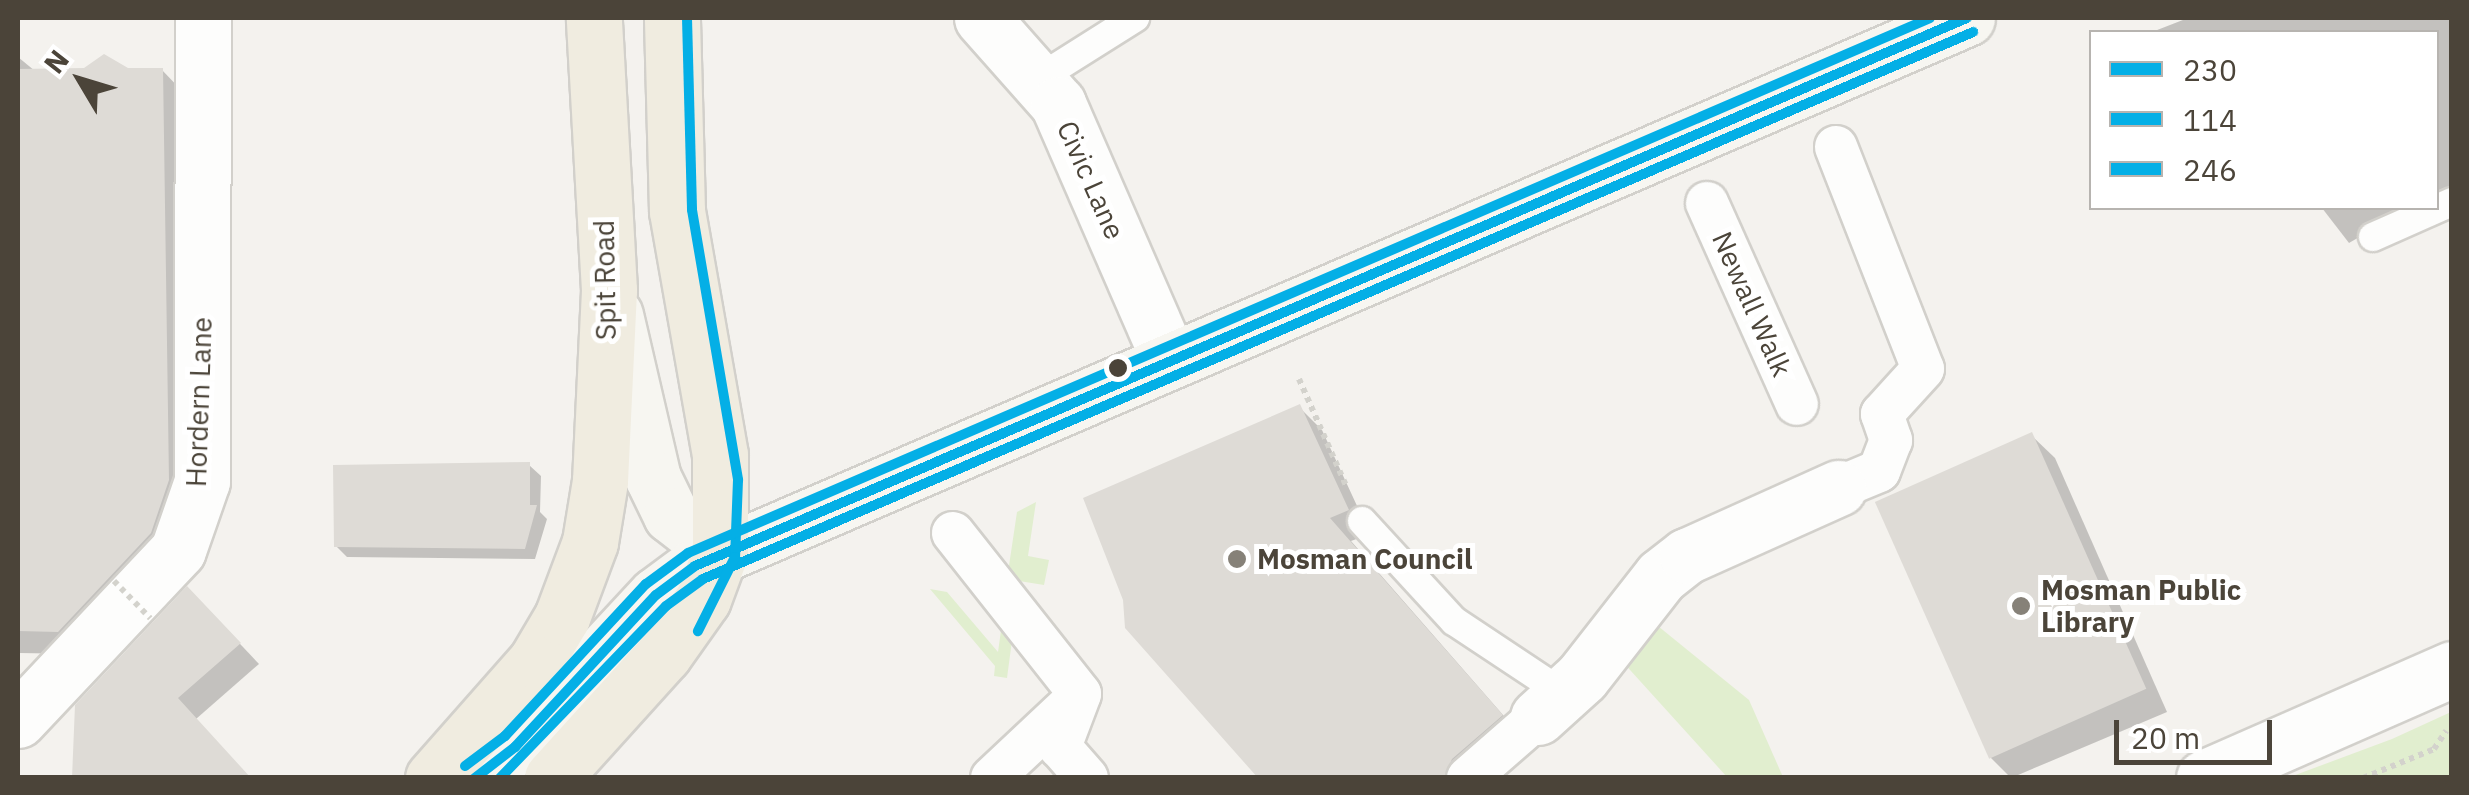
<!DOCTYPE html>
<style>
body{margin:0}
#map{position:relative;width:2469px;height:795px;overflow:hidden;background:#f4f2ee;font-family:"IBM Plex Sans",sans-serif}
div>[style]{position:absolute}
[style*='--x']{left:calc(var(--x)*1px);top:calc(var(--y)*1px);width:calc(var(--w)*1px);rotate:calc(var(--a)*1deg)}
.green>*{inset:0;background:#e1eecf}
.shadow>*{inset:0;background:#0003}
.building>*{inset:0;background:#dedbd6;transform-origin:0 0}
.path>*{height:6px;margin-top:-3px;transform-origin:0;background:repeating-linear-gradient(90deg,#d3d2cc 0 5px,transparent 0 10px)}
.roads{filter:drop-shadow(2px 0 #d2d0cb) drop-shadow(-2px 0 #d2d0cb) drop-shadow(0 2px #d2d0cb) drop-shadow(0 -2px #d2d0cb)}
.service>*{height:28px;margin:-14px;padding:0 14px;transform-origin:14px;border-radius:14px;background:#fdfdfc}
.pedestrian>*{height:42px;margin:-21px;padding:0 21px;transform-origin:21px;border-radius:21px;background:#fdfdfc}
.minor>*{height:55px;margin:-27.5px;padding:0 27.5px;transform-origin:27.5px;border-radius:27.5px;background:#fdfdfc}
.secondary>*{height:55px;margin:-27.5px;padding:0 27.5px;transform-origin:27.5px;border-radius:27.5px;background:#f7f6f1}
.trunk>*{height:55px;margin:-27.5px;padding:0 27.5px;transform-origin:27.5px;border-radius:27.5px;background:#f0ece0}
.path-bridge>*{height:6px;margin-top:-3px;transform-origin:0;background:repeating-linear-gradient(90deg,#d3d2cc 0 5px,transparent 0 10px)}
.bus-1>*{height:10px;margin:-5px;padding:0 5px;transform-origin:5px;border-radius:5px;background:#04afe6}
.bus-2>*{height:10px;margin:-5px;padding:0 5px;transform-origin:5px;border-radius:5px;background:#04afe6}
.bus-3>*{height:10px;margin:-5px;padding:0 5px;transform-origin:5px;border-radius:5px;background:#04afe6}
.dots>*{width:28px;height:28px;translate:-50% -50%;box-sizing:border-box;border:5px solid #fff;border-radius:50%}
span{translate:-50% -50%;white-space:nowrap;text-align:center;line-height:1.15;-webkit-text-stroke:10px #fff;paint-order:stroke}
.street-label{font-size:28px;color:#4b4439}
.poi-label{font-size:28px;color:#4b4439;font-weight:700}
.left{translate:0 -50%;text-align:left}
.frame{position:absolute;inset:0;border:20px solid #4b4439;pointer-events:none}
.legend{position:absolute;left:2089px;top:30px;width:350px;height:180px;box-sizing:border-box;background:#fff;border:2px solid #b7b4b0;margin:0;padding:12px 18px;list-style:none;font-size:30px;color:#4b4439}
.legend li{display:flex;align-items:center;gap:20px;height:50px}
.legend b{width:50px;border:2px solid #b7b4b0}
.north{position:absolute;left:30px;top:30px;width:100px;height:100px;-webkit-text-stroke:8px #fff;paint-order:stroke;rotate:308deg;font-size:28px;font-weight:700;line-height:40px;text-align:center;color:#4b4439}
.north::after{content:'';display:block;margin:auto;width:35px;height:45px;background:#4b4439;clip-path:polygon(50% 0,100% 100%,50% 72%,0 100%)}
.scale{position:absolute;left:2114px;top:720px;width:158px;height:45px;box-sizing:border-box;border:5px solid #4b4439;border-top:0;padding-left:12px;font-size:30px;line-height:35px;white-space:nowrap;color:#4b4439;-webkit-text-stroke:8px #fff;paint-order:stroke}
</style>
<div id="map">
<div class="green">
<div style="clip-path:polygon(1036px 502px,1028px 556px,1049px 560px,1044px 585px,1007px 579px,1017px 512px)"></div>
<div style="clip-path:polygon(930px 589px,947px 592px,998px 652px,1003px 616px,1015px 618px,1007px 678px,994px 676px,995px 666px)"></div>
<div style="clip-path:polygon(1653px 622px,1749px 700px,1783px 777px,1727px 777px,1621px 660px)"></div>
<div style="clip-path:polygon(2451px 712px,2451px 777px,2290px 777px,2392px 739px)"></div>
</div>
<div class="shadow">
<div style="clip-path:polygon(2188px 18px,2452px 18px,2452px 189px,2436px 196px,2436px 32px,2152px 32px)"></div>
<div style="clip-path:polygon(18px 57px,35px 71px,162px 70px,185px 94px,192px 504px,82px 654px,18px 653px)"></div>
<div style="clip-path:polygon(2322px 208px,2409px 208px,2349px 243px)"></div>
<div style="clip-path:polygon(1299px 407px,1322px 430px,1370px 534px,1351px 541px,1524px 739px,1480px 778px,1261px 778px)"></div>
<div style="clip-path:polygon(2031px 435px,2055px 458px,2167px 712px,2011px 778px,1991px 758px)"></div>
<div style="clip-path:polygon(529px 465px,541px 476px,540px 512px,547px 519px,535px 559px,347px 557px,336px 546px)"></div>
<div style="clip-path:polygon(207px 609px,259px 664px,196px 719px,87px 778px)"></div>
</div>
<div class="building">
<div style="clip-path:polygon(104px 54px,128px 68px,163px 68px,169px 480px,151px 533px,58px 632px,18px 631px,18px 69px,84px 68px)"></div>
<div style="clip-path:polygon(1300px 404px,1349px 510px,1330px 518px,1503px 715px,1452px 759px,1444px 778px,1258px 778px,1125px 628px,1123px 600px,1083px 498px)"></div>
<div style="left:2032px;top:432px;width:281px;height:172px;rotate:66deg"></div>
<div style="clip-path:polygon(530px 462px,530px 505px,537px 505px,525px 549px,334px 547px,333px 465px)"></div>
<div style="clip-path:polygon(187px 586px,241px 643px,178px 698px,251px 778px,72px 778px,75px 705px)"></div>
</div>
<div class="path">
<div style="--x:1299;--y:379;--w:119;--a:66.2"></div>
<div style="--x:2363;--y:778;--w:77;--a:-22.2"></div>
<div style="--x:2434;--y:749;--w:22;--a:-56"></div>
</div>
<div class="roads">
<div class="service">
<div style="--x:1038;--y:79;--w:115;--a:-32.2"></div>
<div style="--x:2373;--y:237;--w:86;--a:-23.9"></div>
<div style="--x:1362;--y:521;--w:136;--a:47.4"></div>
<div style="--x:1454;--y:621;--w:139;--a:33.6"></div>
</div>
<div class="pedestrian">
<div style="--x:1836;--y:147;--w:238;--a:68.6"></div>
<div style="--x:1923;--y:369;--w:61;--a:132.3"></div>
<div style="--x:1882;--y:414;--w:28;--a:71"></div>
<div style="--x:1891;--y:440;--w:33;--a:111"></div>
<div style="--x:1879;--y:471;--w:44;--a:157.5"></div>
<div style="--x:1707;--y:203;--w:220;--a:65.9"></div>
<div style="--x:953;--y:533;--w:205;--a:51.7"></div>
<div style="--x:1080;--y:694;--w:57;--a:110.7"></div>
<div style="--x:1060;--y:747;--w:41;--a:48.9"></div>
<div style="--x:992;--y:778;--w:111;--a:-43.2"></div>
<div style="--x:1468;--y:778;--w:93;--a:-41.1"></div>
</div>
<div class="minor">
<div style="--x:982;--y:18;--w:115;--a:48.5"></div>
<div style="--x:1058;--y:104;--w:280;--a:66.5"></div>
<div style="--x:1538;--y:717;--w:59;--a:-42.3"></div>
<div style="--x:1582;--y:677;--w:128;--a:-52"></div>
<div style="--x:1661;--y:576;--w:33;--a:-38"></div>
<div style="--x:1687;--y:556;--w:166;--a:-24.2"></div>
<div style="--x:18;--y:720;--w:233;--a:-46.7"></div>
<div style="--x:178;--y:550;--w:73;--a:-70.8"></div>
<div style="--x:202;--y:481;--w:463;--a:-89.9"></div>
<div style="--x:2204;--y:778;--w:271;--a:-23.7"></div>
</div>
<div class="secondary">
<div style="--x:615;--y:315;--w:167;--a:76.9"></div>
<div style="--x:653;--y:478;--w:41;--a:64.1"></div>
<div style="--x:671;--y:515;--w:62;--a:37.8"></div>
<div style="--x:474;--y:778;--w:51;--a:-37.1"></div>
<div style="--x:515;--y:747;--w:207;--a:-47.2"></div>
<div style="--x:656;--y:595;--w:49;--a:-36.6"></div>
<div style="--x:695;--y:566;--w:1385;--a:-23.31"></div>
</div>
<div class="trunk">
<div style="--x:433;--y:778;--w:156;--a:-48.6"></div>
<div style="--x:536;--y:661;--w:51;--a:-59.4"></div>
<div style="--x:562;--y:617;--w:80;--a:-69.5"></div>
<div style="--x:590;--y:542;--w:62;--a:-80.7"></div>
<div style="--x:600;--y:481;--w:191;--a:-87.3"></div>
<div style="--x:609;--y:290;--w:272;--a:-93.2"></div>
<div style="--x:552;--y:778;--w:167;--a:-47.9"></div>
<div style="--x:664;--y:654;--w:67;--a:-54.7"></div>
<div style="--x:703;--y:599;--w:49;--a:-69.7"></div>
<div style="--x:720;--y:553;--w:98;--a:-90"></div>
<div style="--x:720;--y:455;--w:248;--a:-100"></div>
<div style="--x:677;--y:211;--w:193;--a:-91.5"></div>
</div>
</div>
<div class="path-bridge">
<div style="--x:114;--y:581;--w:52;--a:45.8"></div>
</div>
<div class="bus-1">
<div style="--x:475;--y:778;--w:51;--a:-37.8"></div>
<div style="--x:515;--y:747;--w:207;--a:-47.2"></div>
<div style="--x:656;--y:595;--w:49;--a:-36.6"></div>
<div style="--x:695;--y:566;--w:1385;--a:-23.31"></div>
</div>
<div class="bus-2">
<div style="--x:500;--y:778;--w:239;--a:-46"></div>
<div style="--x:666;--y:606;--w:46;--a:-36.1"></div>
<div style="--x:703;--y:579;--w:1383;--a:-23.3"></div>
</div>
<div class="bus-3">
<div style="--x:687;--y:18;--w:192;--a:88.5"></div>
<div style="--x:692;--y:210;--w:274;--a:80.3"></div>
<div style="--x:738;--y:480;--w:77;--a:92.2"></div>
<div style="--x:735;--y:557;--w:83;--a:116.6"></div>
<div style="--x:465;--y:766;--w:50;--a:-36.9"></div>
<div style="--x:505;--y:736;--w:207;--a:-47.2"></div>
<div style="--x:646;--y:584;--w:52;--a:-36.4"></div>
<div style="--x:688;--y:553;--w:1352;--a:-23.3"></div>
</div>
<div class="dots">
<div style="left:1118px;top:368px;background:#4b4439"></div>
<div style="left:1237px;top:559px;background:#868178"></div>
<div style="left:2021px;top:606px;background:#868178"></div>
</div>
<div class="street-label">
<span style="left:1091px;top:180px;rotate:66deg">Civic Lane</span>
<span style="left:605px;top:280px;rotate:-91deg">Spit Road</span>
<span style="left:1752px;top:304px;rotate:66deg">Newall Walk</span>
<span style="left:199px;top:402px;rotate:-88deg">Hordern Lane</span>
</div>
<div class="poi-label">
<span class="left" style="left:1257px;top:559px">Mosman Council</span>
<span class="left" style="left:2041px;top:606px">Mosman Public<br>Library</span>
</div>
<div class="frame"></div>
<ul class="legend">
<li><b style="height:12px;background:#04afe6"></b>230</li>
<li><b style="height:12px;background:#04afe6"></b>114</li>
<li><b style="height:12px;background:#04afe6"></b>246</li>
</ul>
<div class="north">N</div>
<div class="scale">20 m</div>
</div>
